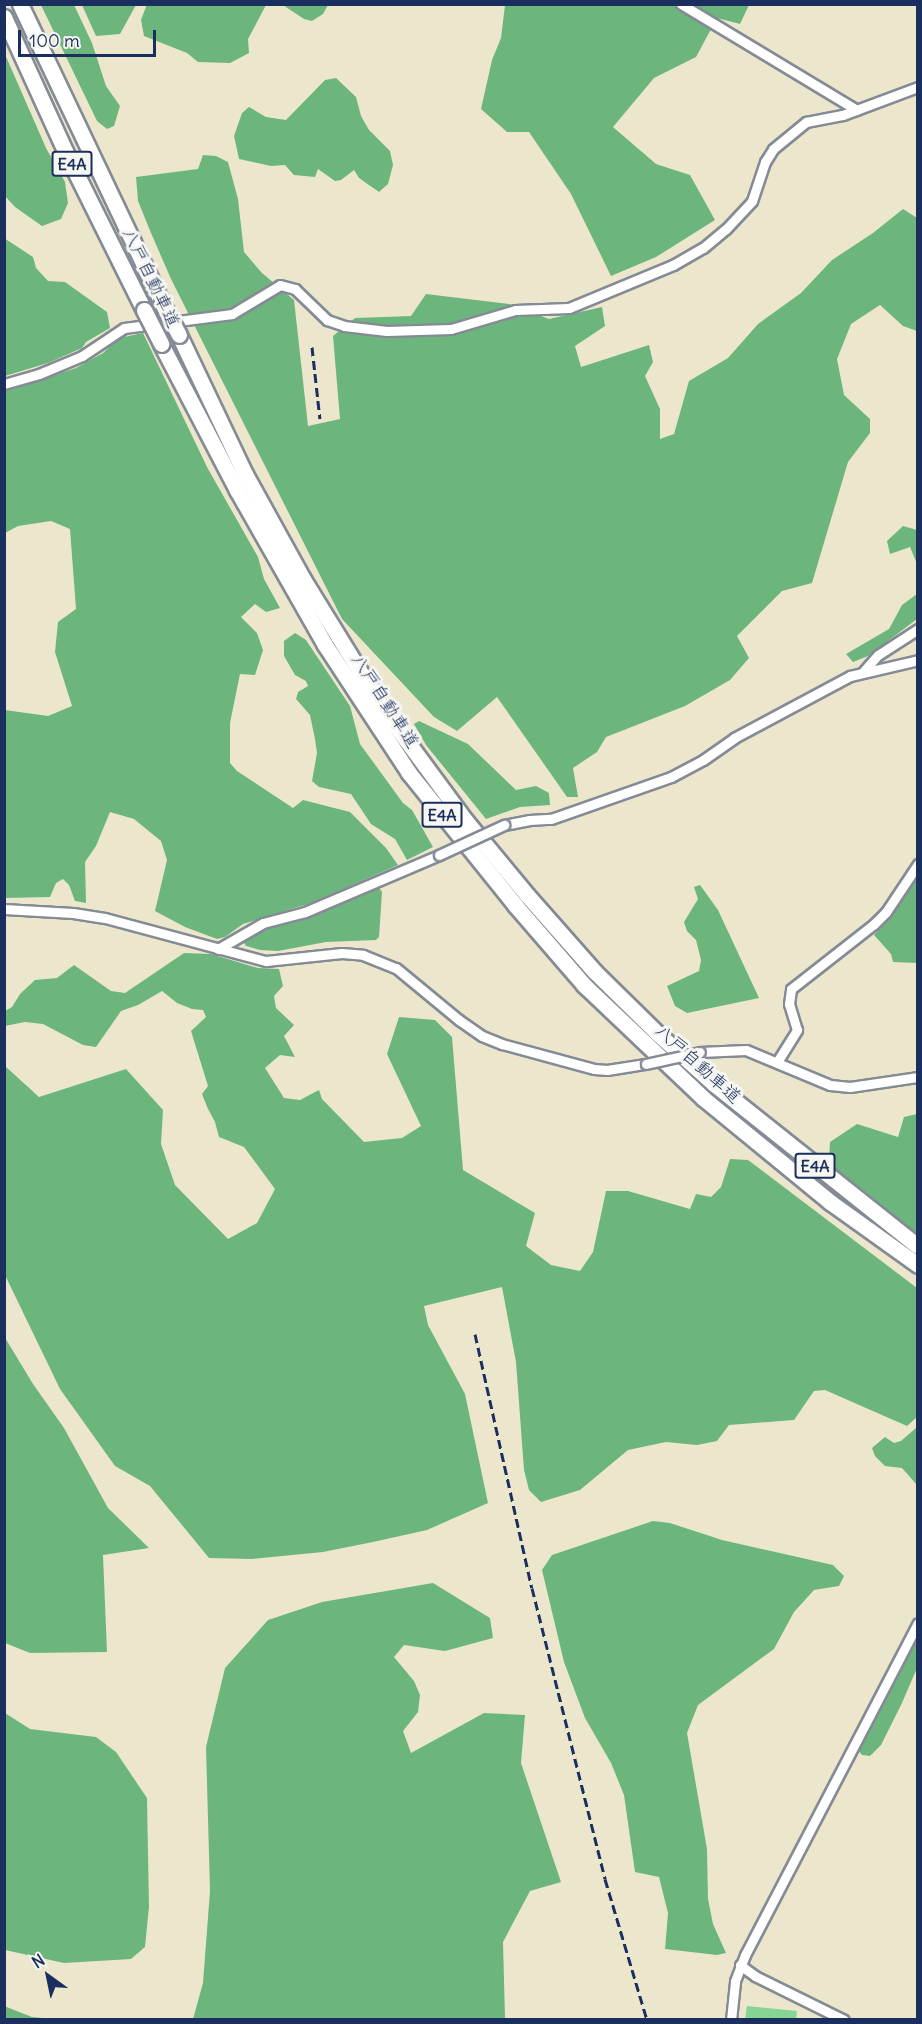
<!DOCTYPE html>
<meta charset="utf-8">
<style>
body{margin:0}
#map{position:relative;width:922px;height:2024px;overflow:hidden;background:#ece7cc;font-family:Delius,"Klee One",sans-serif}
div>[style]{position:absolute}
[style*='--x']{left:calc(var(--x)*1px);top:calc(var(--y)*1px);width:calc(var(--w)*1px);rotate:calc(var(--a)*1deg)}
.green>*{inset:0;background:#86d594}
.forest>*{inset:0;background:#6cb67e}
.roads{filter:drop-shadow(2px 0 #848b95) drop-shadow(-2px 0 #848b95) drop-shadow(0 2px #848b95) drop-shadow(0 -2px #848b95)}
.minor>*{height:9px;margin:-4.5px;padding:0 4.5px;transform-origin:4.5px;border-radius:4.5px;background:#fff}
.highway>*{height:15px;margin:-7.5px;padding:0 7.5px;transform-origin:7.5px;border-radius:7.5px;background:#fff}
.rail>*{height:3px;margin-top:-1.5px;transform-origin:0;background:repeating-linear-gradient(90deg,#1b2f5e 0 9px,transparent 0 13.5px)}
.bridges{filter:drop-shadow(2px 0 #848b95) drop-shadow(-2px 0 #848b95) drop-shadow(0 2px #848b95) drop-shadow(0 -2px #848b95)}
.minor-bridge>*{height:9px;margin:-4.5px;padding:0 4.5px;transform-origin:4.5px;border-radius:4.5px;background:#fff}
.highway-bridge>*{height:15px;margin:-7.5px;padding:0 7.5px;transform-origin:7.5px;border-radius:7.5px;background:#fff}
span{translate:-50% -50%;white-space:nowrap;text-align:center;line-height:1.15;-webkit-text-stroke:6px #f6f6f2;paint-order:stroke}
.shield-label span{padding:2px 4px;background:#f6f6f2;border:2px solid;border-radius:4px;-webkit-text-stroke-width:0}
.shield-label{font-size:16px;color:#1b2f5e;font-weight:700}
.street-label{font-size:18px;color:#1b2f5e}
.frame{position:absolute;inset:0;border:6px solid #1b2f5e;pointer-events:none}
.north{position:absolute;left:18px;top:1946px;width:60px;height:60px;-webkit-text-stroke:4px #f6f6f2;paint-order:stroke;rotate:327deg;font-size:16px;font-weight:700;line-height:24px;text-align:center;color:#1b2f5e}
.north::after{content:'';display:block;margin:auto;width:21px;height:27px;background:#1b2f5e;clip-path:polygon(50% 0,100% 100%,50% 72%,0 100%)}
.scale{position:absolute;left:18px;top:30px;width:138px;height:27px;box-sizing:border-box;border:3px solid #1b2f5e;border-top:0;padding-left:8px;font-size:18px;line-height:21px;white-space:nowrap;color:#1b2f5e;-webkit-text-stroke:4px #f6f6f2;paint-order:stroke}
</style>
<div id="map">
<div class="green">
<div style="clip-path:polygon(747px 2006px,797px 2011px,796px 2019px,745px 2019px)"></div>
</div>
<div class="forest">
<div style="clip-path:polygon(147px 4px,266px 4px,266px 5px,248px 39px,249px 53px,230px 63px,198px 62px,187px 53px,144px 36px,141px 20px)"></div>
<div style="clip-path:polygon(41px 5px,74px 5px,92px 43px,106px 86px,120px 106px,114px 126px,107px 129px,97px 121px)"></div>
<div style="clip-path:polygon(82px 5px,136px 5px,120px 34px,96px 36px)"></div>
<div style="clip-path:polygon(283px 5px,328px 5px,323px 14px,312px 21px,304px 19px)"></div>
<div style="clip-path:polygon(505px 5px,749px 5px,740px 24px,717px 18px,696px 57px,654px 78px,613px 127px,656px 164px,690px 175px,715px 220px,656px 257px,611px 276px,571px 194px,529px 132px,507px 132px,481px 109px,492px 60px,501px 38px)"></div>
<div style="clip-path:polygon(4px 52px,46px 148px,65px 182px,68px 203px,61px 219px,42px 226px,15px 207px,5px 196px)"></div>
<div style="clip-path:polygon(336px 78px,356px 97px,361px 116px,369px 130px,390px 151px,393px 165px,388px 184px,379px 192px,359px 178px,354px 170px,341px 180px,335px 181px,318px 169px,315px 177px,294px 175px,285px 165px,271px 166px,239px 159px,234px 136px,242px 113px,249px 107px,266px 117px,286px 120px,325px 80px)"></div>
<div style="clip-path:polygon(203px 155px,216px 156px,228px 162px,238px 199px,244px 252px,262px 273px,294px 300px,308px 426px,340px 419px,333px 336px,355px 318px,411px 316px,426px 294px,509px 304px,549px 319px,602px 307px,605px 326px,575px 346px,581px 367px,649px 345px,653px 362px,645px 376px,660px 409px,660px 439px,674px 434px,689px 381px,728px 358px,758px 324px,801px 293px,832px 260px,873px 233px,903px 209px,917px 218px,917px 331px,903px 326px,880px 305px,851px 324px,837px 359px,844px 395px,870px 419px,870px 433px,848px 462px,812px 583px,782px 591px,737px 636px,749px 658px,730px 680px,685px 706px,606px 737px,597px 752px,573px 768px,578px 797px,567px 797px,497px 697px,457px 731px,434px 717px,342px 619px,171px 279px,151px 233px,138px 201px,136px 177px,198px 169px)"></div>
<div style="clip-path:polygon(4px 238px,33px 257px,36px 268px,48px 281px,65px 282px,107px 312px,110px 328px,86px 342px,82px 348px,48px 363px,5px 376px)"></div>
<div style="clip-path:polygon(143px 333px,207px 467px,258px 557px,264px 579px,280px 608px,266px 612px,255px 604px,241px 617px,257px 633px,263px 650px,255px 675px,240px 674px,230px 723px,230px 763px,237px 771px,293px 808px,303px 800px,350px 812px,386px 848px,398px 865px,314px 902px,243px 924px,225px 937px,217px 939px,185px 927px,155px 911px,167px 860px,161px 841px,134px 819px,110px 812px,96px 846px,85px 862px,86px 903px,75px 901px,69px 885px,63px 879px,56px 883px,50px 897px,5px 898px,5px 710px,48px 716px,72px 706px,55px 652px,58px 622px,76px 609px,70px 529px,51px 521px,18px 526px,5px 533px,5px 391px,76px 368px,103px 353px,119px 338px)"></div>
<div style="clip-path:polygon(903px 526px,917px 530px,917px 564px,910px 547px,890px 554px,887px 541px)"></div>
<div style="clip-path:polygon(917px 594px,917px 619px,868px 656px,853px 662px,846px 654px,889px 629px,902px 605px)"></div>
<div style="clip-path:polygon(295px 633px,306px 640px,350px 706px,360px 744px,403px 803px,412px 810px,433px 847px,407px 860px,395px 839px,371px 824px,351px 794px,319px 787px,312px 781px,317px 753px,315px 739px,310px 715px,296px 699px,298px 692px,308px 686px,306px 681px,295px 675px,284px 656px,284px 641px)"></div>
<div style="clip-path:polygon(419px 721px,468px 744px,516px 790px,536px 786px,549px 793px,550px 805px,520px 807px,486px 819px,426px 745px,414px 724px)"></div>
<div style="clip-path:polygon(917px 875px,917px 963px,893px 962px,891px 954px,874px 935px,894px 913px)"></div>
<div style="clip-path:polygon(700px 885px,718px 910px,759px 998px,687px 1013px,675px 1006px,667px 986px,699px 971px,701px 960px,696px 940px,687px 931px,684px 922px,698px 899px,694px 887px)"></div>
<div style="clip-path:polygon(379px 888px,382px 892px,379px 937px,376px 940px,326px 942px,278px 951px,260px 950px,246px 946px,243px 941px,262px 927px,307px 916px)"></div>
<div style="clip-path:polygon(184px 953px,211px 954px,258px 968px,279px 969px,283px 986px,274px 996px,276px 1008px,294px 1025px,284px 1036px,295px 1057px,280px 1055px,265px 1068px,284px 1098px,300px 1100px,319px 1090px,322px 1099px,364px 1142px,402px 1138px,421px 1126px,387px 1054px,399px 1017px,435px 1020px,452px 1037px,463px 1170px,535px 1213px,526px 1246px,551px 1265px,580px 1271px,593px 1252px,606px 1191px,628px 1191px,690px 1209px,696px 1194px,711px 1197px,721px 1187px,730px 1159px,748px 1160px,917px 1288px,917px 1417px,907px 1426px,825px 1390px,814px 1391px,794px 1420px,729px 1425px,717px 1441px,697px 1445px,666px 1442px,628px 1450px,580px 1490px,541px 1502px,529px 1490px,524px 1470px,516px 1362px,502px 1287px,424px 1306px,428px 1325px,465px 1394px,488px 1503px,427px 1530px,373px 1542px,323px 1552px,252px 1559px,209px 1558px,150px 1486px,115px 1466px,60px 1389px,4px 1273px,5px 1066px,39px 1097px,126px 1069px,163px 1110px,161px 1144px,175px 1185px,228px 1239px,257px 1223px,275px 1189px,244px 1147px,219px 1137px,215px 1122px,208px 1109px,202px 1094px,208px 1086px,191px 1031px,206px 1017px,203px 1010px,192px 1009px,177px 1003px,162px 991px,138px 1005px,121px 1011px,96px 1047px,83px 1045px,43px 1024px,25px 1022px,5px 1026px,5px 1011px,12px 1007px,20px 994px,35px 980px,57px 978px,74px 965px,111px 991px,125px 993px)"></div>
<div style="clip-path:polygon(917px 1114px,917px 1235px,831px 1169px,829px 1160px,830px 1142px,857px 1124px,898px 1137px,904px 1117px)"></div>
<div style="clip-path:polygon(4px 1336px,33px 1384px,64px 1428px,108px 1508px,149px 1548px,103px 1555px,107px 1652px,30px 1653px,5px 1643px)"></div>
<div style="clip-path:polygon(917px 1427px,917px 1485px,902px 1468px,885px 1466px,875px 1456px,872px 1448px,885px 1437px,894px 1443px,901px 1441px)"></div>
<div style="clip-path:polygon(653px 1521px,670px 1523px,722px 1540px,833px 1565px,844px 1576px,839px 1586px,814px 1590px,794px 1612px,774px 1649px,698px 1705px,687px 1733px,707px 1849px,708px 1899px,713px 1924px,726px 1953px,717px 1955px,665px 1949px,668px 1913px,659px 1877px,635px 1872px,624px 1795px,611px 1763px,585px 1718px,564px 1662px,542px 1570px,552px 1555px)"></div>
<div style="clip-path:polygon(433px 1583px,490px 1618px,493px 1638px,445px 1651px,404px 1645px,394px 1657px,414px 1681px,420px 1695px,418px 1712px,403px 1731px,411px 1753px,484px 1713px,525px 1715px,521px 1763px,561px 1882px,530px 1891px,503px 1942px,505px 2018px,507px 2019px,193px 2019px,203px 1983px,210px 1891px,206px 1747px,225px 1668px,268px 1620px,322px 1602px)"></div>
<div style="clip-path:polygon(917px 1636px,917px 1668px,902px 1703px,881px 1745px,870px 1756px,862px 1755px,857px 1749px)"></div>
<div style="clip-path:polygon(5px 1713px,30px 1729px,96px 1737px,116px 1752px,147px 1798px,149px 1907px,145px 1947px,131px 1959px,64px 1963px,5px 1950px)"></div>
<div style="clip-path:polygon(4px 2006px,32px 2017px,53px 2019px,5px 2019px)"></div>
</div>
<div class="roads">
<div class="minor">
<div style="--x:681;--y:4;--w:205;--a:31.1"></div>
<div style="--x:4;--y:384;--w:36;--a:-16"></div>
<div style="--x:39;--y:374;--w:47;--a:-22.7"></div>
<div style="--x:82;--y:356;--w:50;--a:-33.7"></div>
<div style="--x:124;--y:328;--w:109;--a:-7.4"></div>
<div style="--x:232;--y:314;--w:56;--a:-31.1"></div>
<div style="--x:280;--y:285;--w:16;--a:15"></div>
<div style="--x:295;--y:289;--w:45;--a:44.1"></div>
<div style="--x:327;--y:320;--w:18;--a:19"></div>
<div style="--x:344;--y:326;--w:43;--a:6.6"></div>
<div style="--x:387;--y:331;--w:64;--a:-1.8"></div>
<div style="--x:451;--y:329;--w:67;--a:-16.5"></div>
<div style="--x:515;--y:310;--w:54;--a:-2.1"></div>
<div style="--x:569;--y:308;--w:113;--a:-22.5"></div>
<div style="--x:673;--y:265;--w:34;--a:-30"></div>
<div style="--x:703;--y:248;--w:30;--a:-40"></div>
<div style="--x:726;--y:229;--w:38;--a:-47"></div>
<div style="--x:752;--y:201;--w:41;--a:-71.6"></div>
<div style="--x:765;--y:162;--w:15;--a:-58"></div>
<div style="--x:773;--y:149;--w:43;--a:-39.3"></div>
<div style="--x:806;--y:122;--w:38;--a:-11"></div>
<div style="--x:843;--y:115;--w:80;--a:-20.5"></div>
<div style="--x:863;--y:672;--w:23;--a:-49"></div>
<div style="--x:878;--y:655;--w:48;--a:-33"></div>
<div style="--x:504;--y:825;--w:25;--a:-11"></div>
<div style="--x:529;--y:820;--w:22;--a:-3"></div>
<div style="--x:551;--y:819;--w:127;--a:-19.3"></div>
<div style="--x:671;--y:777;--w:36;--a:-28"></div>
<div style="--x:703;--y:760;--w:38;--a:-35"></div>
<div style="--x:734;--y:738;--w:132;--a:-28.1"></div>
<div style="--x:850;--y:676;--w:70;--a:-13.2"></div>
<div style="--x:4;--y:909;--w:69;--a:3.3"></div>
<div style="--x:73;--y:913;--w:32;--a:9"></div>
<div style="--x:105;--y:918;--w:167;--a:15"></div>
<div style="--x:266;--y:961;--w:76;--a:-6"></div>
<div style="--x:342;--y:953;--w:21;--a:5"></div>
<div style="--x:363;--y:955;--w:35;--a:22"></div>
<div style="--x:396;--y:968;--w:82;--a:39.5"></div>
<div style="--x:459;--y:1020;--w:28;--a:35"></div>
<div style="--x:482;--y:1036;--w:22;--a:22"></div>
<div style="--x:502;--y:1044;--w:95;--a:15.2"></div>
<div style="--x:594;--y:1069;--w:13;--a:4"></div>
<div style="--x:607;--y:1070;--w:39;--a:-9"></div>
<div style="--x:218;--y:949;--w:52;--a:-30"></div>
<div style="--x:263;--y:923;--w:43;--a:-14.7"></div>
<div style="--x:305;--y:912;--w:146;--a:-23"></div>
<div style="--x:700;--y:1052;--w:46;--a:-2.5"></div>
<div style="--x:746;--y:1050;--w:91;--a:22.6"></div>
<div style="--x:830;--y:1085;--w:20;--a:6"></div>
<div style="--x:850;--y:1087;--w:69;--a:-8.4"></div>
<div style="--x:777;--y:1062;--w:38;--a:-58"></div>
<div style="--x:797;--y:1030;--w:27;--a:-107"></div>
<div style="--x:789;--y:1004;--w:15;--a:-82"></div>
<div style="--x:791;--y:989;--w:105;--a:-38.1"></div>
<div style="--x:874;--y:924;--w:17;--a:-45"></div>
<div style="--x:886;--y:912;--w:58;--a:-56.3"></div>
<div style="--x:740;--y:1965;--w:19;--a:36"></div>
<div style="--x:755;--y:1976;--w:99;--a:26.3"></div>
<div style="--x:731;--y:2020;--w:39;--a:-84"></div>
<div style="--x:735;--y:1981;--w:28;--a:-69"></div>
<div style="--x:745;--y:1955;--w:374;--a:-62.5"></div>
</div>
<div class="highway">
<div style="--x:20;--y:4;--w:331;--a:64.6"></div>
<div style="--x:4;--y:17;--w:147;--a:65.5"></div>
<div style="--x:65;--y:151;--w:178;--a:63.6"></div>
<div style="--x:179;--y:335;--w:154;--a:64.6"></div>
<div style="--x:245;--y:474;--w:120;--a:61.1"></div>
<div style="--x:303;--y:579;--w:149;--a:58.4"></div>
<div style="--x:381;--y:706;--w:142;--a:53.6"></div>
<div style="--x:465;--y:820;--w:97;--a:50.4"></div>
<div style="--x:527;--y:895;--w:103;--a:48.6"></div>
<div style="--x:595;--y:972;--w:87;--a:44.5"></div>
<div style="--x:657;--y:1033;--w:76;--a:41.8"></div>
<div style="--x:714;--y:1084;--w:260;--a:38.5"></div>
<div style="--x:161;--y:344;--w:165;--a:62.5"></div>
<div style="--x:237;--y:490;--w:178;--a:60.4"></div>
<div style="--x:325;--y:645;--w:153;--a:56.7"></div>
<div style="--x:409;--y:773;--w:169;--a:51.2"></div>
<div style="--x:515;--y:905;--w:106;--a:49.2"></div>
<div style="--x:584;--y:985;--w:164;--a:43.5"></div>
<div style="--x:703;--y:1098;--w:164;--a:39.3"></div>
<div style="--x:830;--y:1202;--w:108;--a:35.6"></div>
</div>
</div>
<div class="rail">
<div style="--x:312;--y:347;--w:72;--a:83.7"></div>
<div style="--x:475;--y:1334;--w:260;--a:77.4"></div>
<div style="--x:532;--y:1588;--w:300;--a:75.9"></div>
<div style="--x:605;--y:1879;--w:147;--a:73.4"></div>
</div>
<div class="bridges">
<div class="minor-bridge">
<div style="--x:439;--y:855;--w:72;--a:-24.8"></div>
<div style="--x:646;--y:1064;--w:55;--a:-12.5"></div>
</div>
<div class="highway-bridge">
<div style="--x:162;--y:303;--w:36;--a:62"></div>
<div style="--x:144;--y:310;--w:38;--a:63"></div>
</div>
</div>
<div class="shield-label">
<span style="left:72px;top:164px">E4A</span>
<span style="left:442px;top:815px">E4A</span>
<span style="left:815px;top:1166px">E4A</span>
</div>
<div class="street-label">
<span style="left:151px;top:278px;rotate:64deg">八戸自動車道</span>
<span style="left:385px;top:701px;rotate:57deg">八戸自動車道</span>
<span style="left:698px;top:1064px;rotate:42deg">八戸自動車道</span>
</div>
<div class="frame"></div>
<div class="north">N</div>
<div class="scale">100 m</div>
</div>
